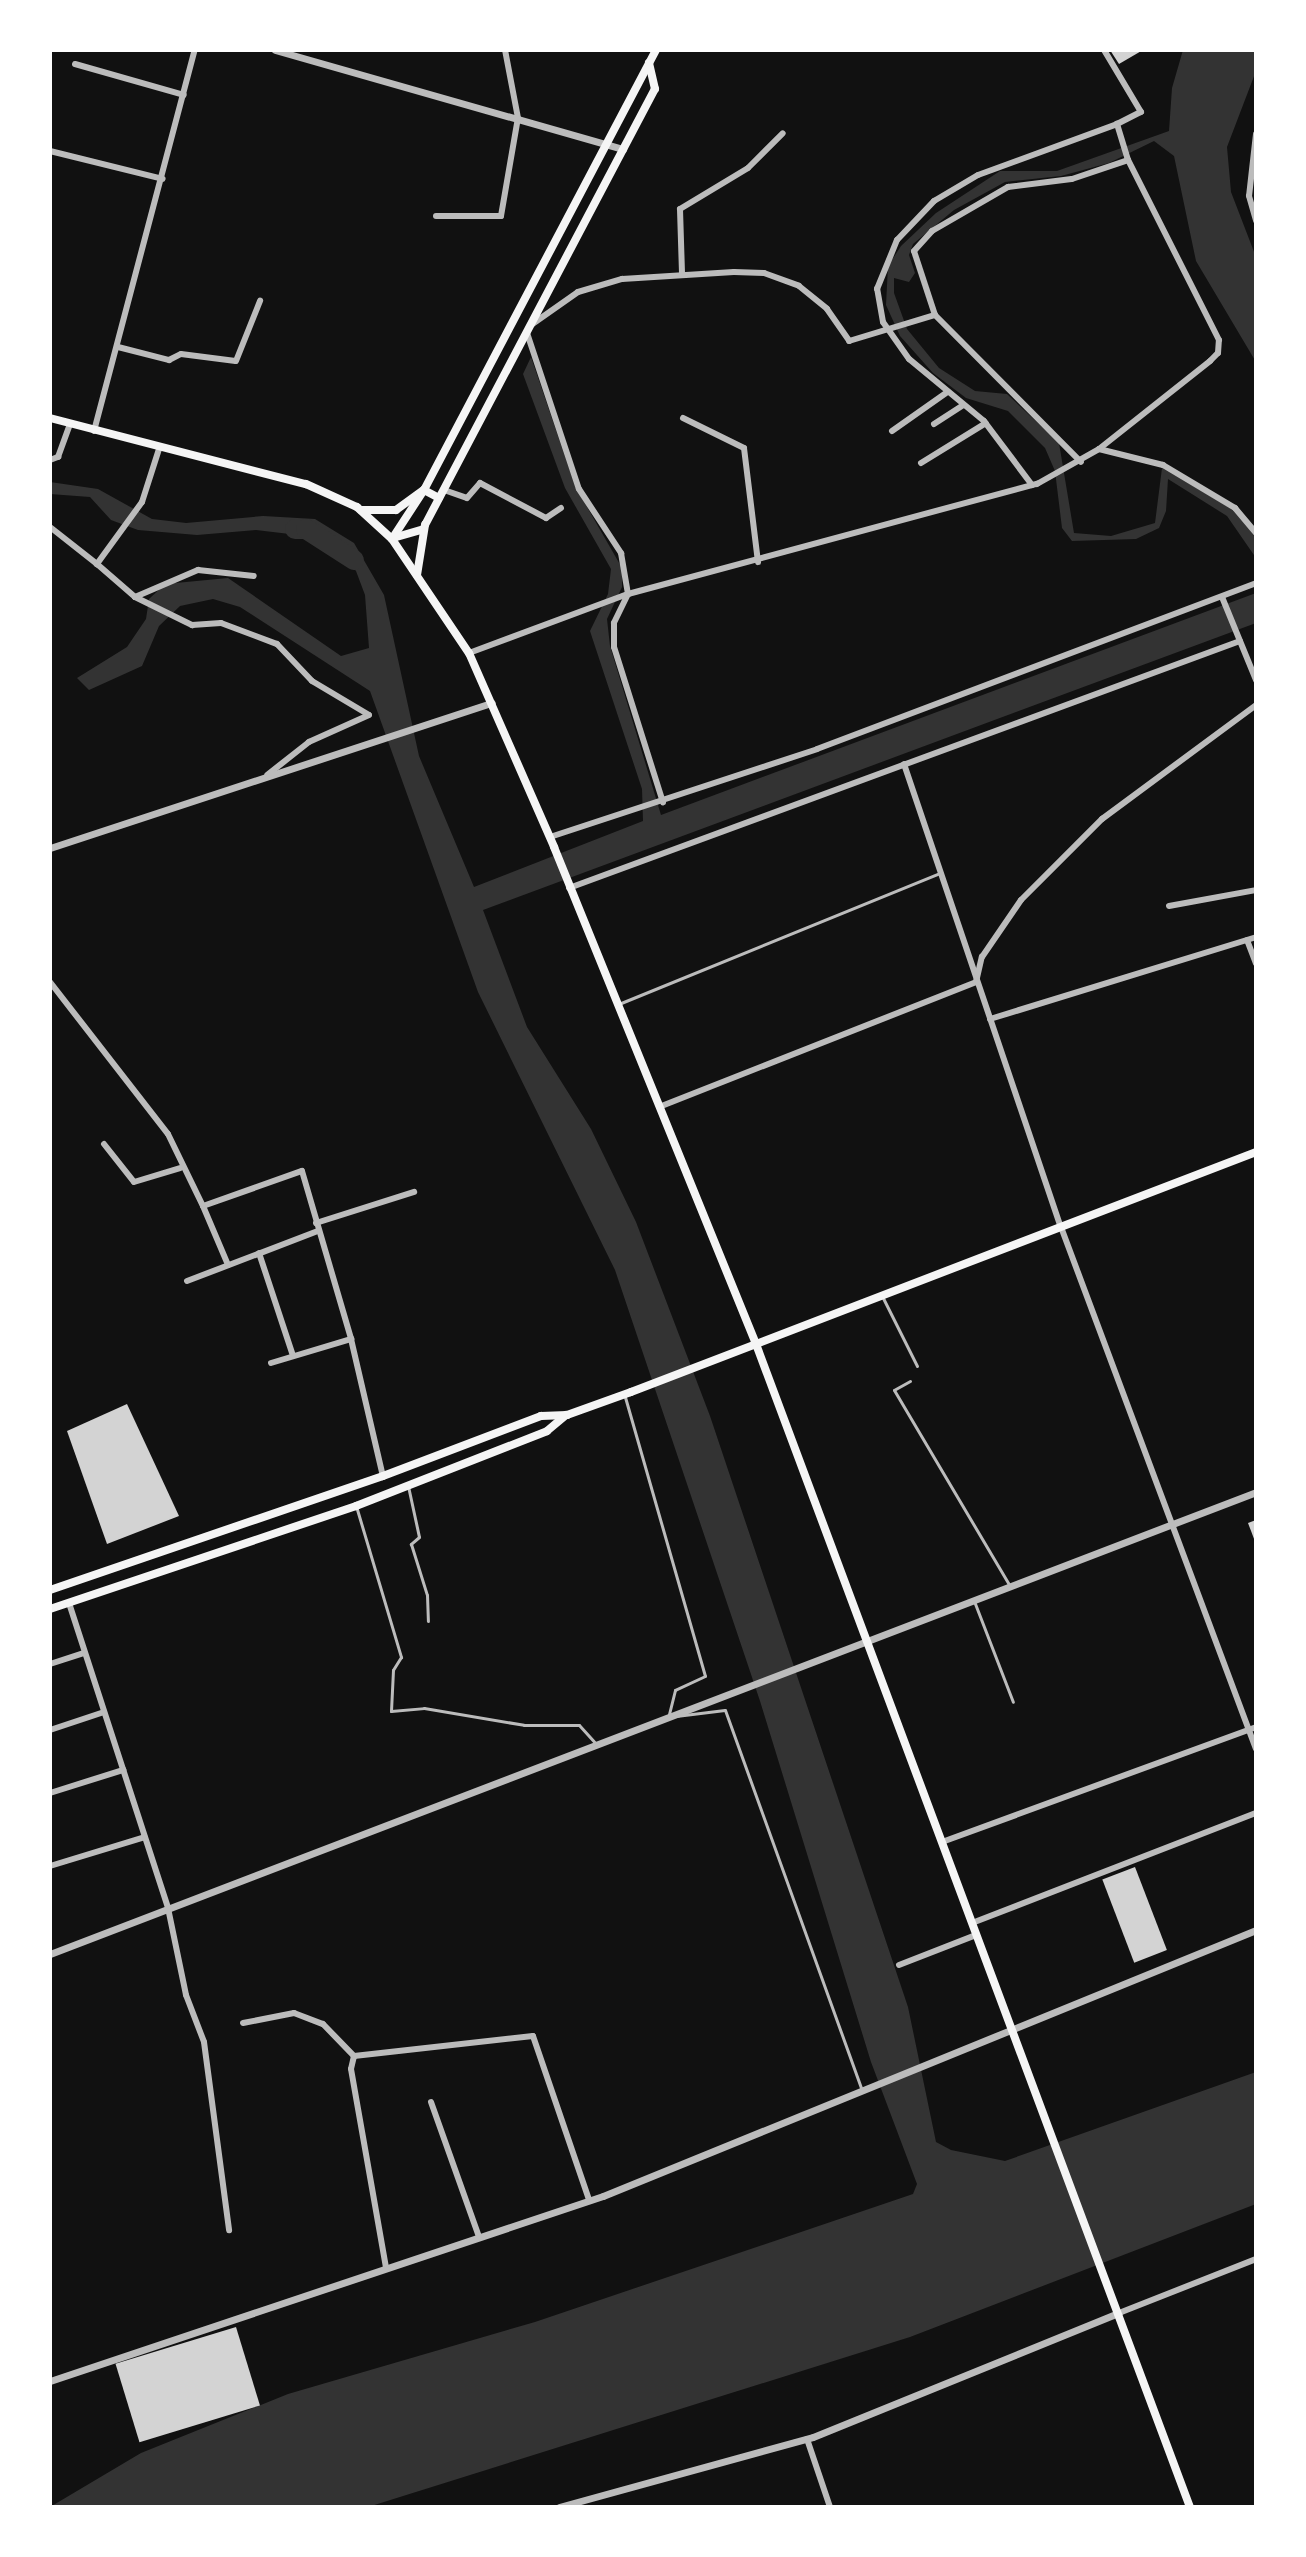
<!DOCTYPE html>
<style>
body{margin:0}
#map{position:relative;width:1306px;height:2557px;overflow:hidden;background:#111;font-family:"Work Sans",sans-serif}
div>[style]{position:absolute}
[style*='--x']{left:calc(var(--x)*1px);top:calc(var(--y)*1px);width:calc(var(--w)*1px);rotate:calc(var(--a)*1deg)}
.water>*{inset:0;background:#333}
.river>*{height:20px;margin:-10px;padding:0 10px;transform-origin:10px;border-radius:10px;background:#333}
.building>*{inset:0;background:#d3d3d3;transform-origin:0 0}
.service>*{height:3px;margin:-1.5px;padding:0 1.5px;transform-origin:1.5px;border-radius:1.5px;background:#bcbcbc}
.minor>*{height:6px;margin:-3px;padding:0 3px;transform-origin:3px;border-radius:3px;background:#bcbcbc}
.tertiary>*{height:7px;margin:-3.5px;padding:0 3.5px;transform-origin:3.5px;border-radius:3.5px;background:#bcbcbc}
.secondary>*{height:8px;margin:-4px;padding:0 4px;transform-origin:4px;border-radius:4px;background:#f5f5f5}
span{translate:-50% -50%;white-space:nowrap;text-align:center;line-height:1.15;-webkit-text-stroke:7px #fff;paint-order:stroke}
.frame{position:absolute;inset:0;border:52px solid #fff;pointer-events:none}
</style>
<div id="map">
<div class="water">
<div style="clip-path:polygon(1183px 50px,1256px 50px,1256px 71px,1227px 147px,1231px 192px,1256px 257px,1256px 362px,1196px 261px,1174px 156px,1154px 141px,1109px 163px,1061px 176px,1005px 182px,954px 210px,913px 244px,909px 255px,915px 273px,909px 282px,894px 278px,894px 293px,907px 329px,939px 368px,975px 391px,1007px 394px,1059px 443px,1074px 533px,1111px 536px,1155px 523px,1162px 468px,1239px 513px,1256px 539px,1256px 558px,1227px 516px,1168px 479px,1166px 511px,1159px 528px,1136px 539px,1072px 541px,1062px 528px,1055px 471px,1045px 448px,1008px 411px,966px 398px,933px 373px,900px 336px,886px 305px,888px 266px,901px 246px,936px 213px,1000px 171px,1057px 171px,1169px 131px,1172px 88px)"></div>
<div style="clip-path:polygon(531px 357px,575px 486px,622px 568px,622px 587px,607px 619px,610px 646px,661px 815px,1256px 593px,1256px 623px,483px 910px,527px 1027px,591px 1129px,636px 1222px,710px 1416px,908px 2007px,936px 2142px,951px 2150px,1005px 2161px,1256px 2072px,1256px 2204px,910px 2337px,368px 2507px,50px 2507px,141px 2453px,288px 2394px,535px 2322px,913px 2194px,917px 2184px,871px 2062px,760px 1701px,615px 1270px,478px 992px,370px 691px,240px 607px,213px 599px,180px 606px,159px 626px,142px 666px,89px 690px,77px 678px,127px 647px,146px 619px,149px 599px,165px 584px,228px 578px,341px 656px,369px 648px,365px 595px,356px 571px,324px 538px,256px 530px,197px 535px,138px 530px,111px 520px,90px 497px,50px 494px,50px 482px,98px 489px,152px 519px,186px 523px,263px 516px,315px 519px,354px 543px,384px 595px,419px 756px,474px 887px,643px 821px,642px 789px,590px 631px,608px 594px,611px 569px,565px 488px,523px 374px)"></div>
</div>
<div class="river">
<div style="--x:295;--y:529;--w:11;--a:0"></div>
<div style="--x:306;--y:529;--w:57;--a:32.9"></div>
</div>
<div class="building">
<div style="clip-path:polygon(1110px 50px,1143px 50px,1119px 64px)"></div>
<div style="clip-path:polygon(127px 1404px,179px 1516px,107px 1544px,67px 1431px)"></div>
<div style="clip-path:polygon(1256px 1520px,1256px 1544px,1248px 1523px)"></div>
<div style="left:1135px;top:1867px;width:89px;height:35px;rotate:69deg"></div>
<div style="left:236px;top:2327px;width:82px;height:126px;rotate:73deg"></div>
</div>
<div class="service">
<div style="--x:621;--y:1003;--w:344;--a:-22.2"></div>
<div style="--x:883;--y:1298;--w:76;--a:63.4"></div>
<div style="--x:910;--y:1381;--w:18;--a:151"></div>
<div style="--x:894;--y:1390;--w:228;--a:59.4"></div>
<div style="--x:625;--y:1397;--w:290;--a:74"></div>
<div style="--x:705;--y:1676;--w:33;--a:155"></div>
<div style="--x:675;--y:1690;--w:25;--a:104"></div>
<div style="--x:408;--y:1486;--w:52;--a:77.8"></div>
<div style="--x:419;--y:1537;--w:11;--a:139"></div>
<div style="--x:411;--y:1544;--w:53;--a:72.6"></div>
<div style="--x:427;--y:1595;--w:26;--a:88"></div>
<div style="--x:356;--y:1506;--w:158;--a:73.4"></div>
<div style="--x:401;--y:1657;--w:15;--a:122"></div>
<div style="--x:393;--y:1670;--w:41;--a:92.8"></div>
<div style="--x:391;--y:1711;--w:33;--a:-5"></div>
<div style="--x:424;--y:1708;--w:101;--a:9.6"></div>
<div style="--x:524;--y:1725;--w:55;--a:0"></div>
<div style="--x:579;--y:1725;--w:24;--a:48"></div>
<div style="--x:974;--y:1601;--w:108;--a:68.9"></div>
<div style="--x:676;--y:1716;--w:49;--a:-7"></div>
<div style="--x:725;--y:1710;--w:402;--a:70.2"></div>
</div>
<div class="minor">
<div style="--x:75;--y:64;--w:113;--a:15.9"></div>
<div style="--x:1256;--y:134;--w:62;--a:96.4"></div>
<div style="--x:1249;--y:196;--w:26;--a:74"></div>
<div style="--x:50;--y:151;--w:116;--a:13.9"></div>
<div style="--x:436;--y:216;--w:65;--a:0"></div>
<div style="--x:501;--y:216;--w:99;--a:-80.2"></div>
<div style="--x:518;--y:118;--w:69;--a:-100.8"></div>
<div style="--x:682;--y:273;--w:64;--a:-91.8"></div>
<div style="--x:680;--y:209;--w:79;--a:-31.1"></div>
<div style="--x:748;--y:168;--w:49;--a:-45"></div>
<div style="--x:935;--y:315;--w:67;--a:-108.2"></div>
<div style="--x:914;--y:251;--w:27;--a:-48"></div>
<div style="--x:932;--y:231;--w:88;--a:-30.1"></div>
<div style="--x:1008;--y:187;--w:64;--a:-7.1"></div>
<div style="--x:1072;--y:179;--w:59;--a:-18.7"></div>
<div style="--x:531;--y:325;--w:57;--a:-35.1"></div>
<div style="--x:578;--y:292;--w:46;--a:-16.5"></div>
<div style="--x:622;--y:279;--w:112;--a:-3.6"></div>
<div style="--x:734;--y:272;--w:30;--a:2"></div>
<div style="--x:764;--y:273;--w:37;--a:20"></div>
<div style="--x:799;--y:286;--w:36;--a:39"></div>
<div style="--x:827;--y:309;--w:39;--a:55"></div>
<div style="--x:849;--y:341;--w:90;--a:-16.8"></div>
<div style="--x:935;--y:315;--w:207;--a:45.2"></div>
<div style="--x:527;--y:333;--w:164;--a:71.6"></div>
<div style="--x:579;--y:489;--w:77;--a:56.7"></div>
<div style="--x:621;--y:553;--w:42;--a:80.3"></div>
<div style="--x:628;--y:594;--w:32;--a:116"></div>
<div style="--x:614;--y:623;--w:24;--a:90"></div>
<div style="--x:614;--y:647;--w:163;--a:72.5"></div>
<div style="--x:118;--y:347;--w:53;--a:14.3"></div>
<div style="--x:169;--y:360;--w:13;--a:-27"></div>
<div style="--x:181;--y:354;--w:55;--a:7.3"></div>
<div style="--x:236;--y:361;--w:65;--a:-68.2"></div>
<div style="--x:683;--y:418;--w:68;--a:26.2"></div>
<div style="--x:744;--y:448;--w:115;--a:83"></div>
<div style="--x:934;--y:424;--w:35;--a:-33"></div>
<div style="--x:94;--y:431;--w:394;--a:-75.2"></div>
<div style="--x:892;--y:431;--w:66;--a:-35.1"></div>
<div style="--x:159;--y:449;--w:56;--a:107.8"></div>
<div style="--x:142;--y:502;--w:77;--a:126"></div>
<div style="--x:97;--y:564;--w:50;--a:41"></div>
<div style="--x:135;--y:597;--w:64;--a:26.2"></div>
<div style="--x:192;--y:625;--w:29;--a:-4"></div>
<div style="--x:221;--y:623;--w:60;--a:20.6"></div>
<div style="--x:277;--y:644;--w:51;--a:46.6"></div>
<div style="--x:312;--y:681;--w:66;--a:30.8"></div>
<div style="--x:369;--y:715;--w:66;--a:155.8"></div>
<div style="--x:309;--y:742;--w:53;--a:141.8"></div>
<div style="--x:1099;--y:449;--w:142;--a:-38.4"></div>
<div style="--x:1210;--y:361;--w:11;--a:-45"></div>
<div style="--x:1218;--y:353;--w:13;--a:-86"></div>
<div style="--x:1219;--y:340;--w:202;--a:-116.8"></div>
<div style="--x:1128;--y:160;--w:38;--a:-107"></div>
<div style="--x:1117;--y:124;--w:27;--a:-27"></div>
<div style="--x:1141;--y:112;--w:72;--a:-120.8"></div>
<div style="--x:50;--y:460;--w:9;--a:-21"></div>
<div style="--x:58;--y:457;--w:35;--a:-70"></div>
<div style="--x:921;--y:463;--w:76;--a:-31.6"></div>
<div style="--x:1032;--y:485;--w:80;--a:-126.9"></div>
<div style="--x:984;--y:421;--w:97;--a:-140.4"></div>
<div style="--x:909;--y:359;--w:45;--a:-125.1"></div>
<div style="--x:883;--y:322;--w:34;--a:-100"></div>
<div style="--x:877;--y:289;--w:53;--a:-67.8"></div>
<div style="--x:897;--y:240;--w:54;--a:-46.5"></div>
<div style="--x:934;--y:201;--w:51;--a:-30.6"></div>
<div style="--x:978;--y:175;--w:148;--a:-20.1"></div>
<div style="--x:444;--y:490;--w:24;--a:19"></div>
<div style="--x:467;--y:498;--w:20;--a:-49"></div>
<div style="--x:480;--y:483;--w:75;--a:27.9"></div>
<div style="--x:546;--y:518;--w:18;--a:-34"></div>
<div style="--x:50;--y:527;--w:60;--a:38.2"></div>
<div style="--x:135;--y:597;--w:69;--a:-23.2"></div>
<div style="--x:198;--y:570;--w:56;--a:6.1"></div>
<div style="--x:1222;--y:597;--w:90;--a:67.7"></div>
<div style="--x:469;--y:653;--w:170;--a:-20.4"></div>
<div style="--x:628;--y:594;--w:424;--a:-15.1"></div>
<div style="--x:1037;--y:484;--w:71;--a:-29.4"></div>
<div style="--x:1099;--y:449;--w:66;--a:14"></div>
<div style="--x:1163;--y:465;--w:84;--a:30.8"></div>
<div style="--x:1235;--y:508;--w:33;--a:50"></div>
<div style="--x:904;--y:764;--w:489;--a:71.3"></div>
<div style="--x:1061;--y:1227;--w:557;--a:69.52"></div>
<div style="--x:550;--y:837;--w:281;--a:-18.2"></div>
<div style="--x:817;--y:749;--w:469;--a:-20.7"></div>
<div style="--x:569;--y:888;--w:715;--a:-20.21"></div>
<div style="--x:1169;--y:906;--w:88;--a:-10.4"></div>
<div style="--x:1247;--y:940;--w:25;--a:69"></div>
<div style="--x:50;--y:982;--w:192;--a:52.2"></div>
<div style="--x:168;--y:1134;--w:80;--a:64.1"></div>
<div style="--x:203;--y:1206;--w:105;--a:-19.5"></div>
<div style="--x:302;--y:1171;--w:175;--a:73.7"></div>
<div style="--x:351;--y:1339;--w:141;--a:76.9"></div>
<div style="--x:990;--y:1019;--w:278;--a:-17.1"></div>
<div style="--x:659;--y:1107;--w:341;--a:-21.5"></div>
<div style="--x:976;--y:982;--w:26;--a:-77"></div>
<div style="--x:982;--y:957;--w:69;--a:-55.6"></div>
<div style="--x:1021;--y:900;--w:115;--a:-45"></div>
<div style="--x:1102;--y:819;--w:192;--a:-36.5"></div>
<div style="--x:104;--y:1144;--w:48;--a:51.7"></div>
<div style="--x:134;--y:1182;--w:48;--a:-16.9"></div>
<div style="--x:203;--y:1206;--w:64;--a:67"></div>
<div style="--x:316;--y:1223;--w:103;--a:-17.6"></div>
<div style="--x:259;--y:1253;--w:108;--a:71.7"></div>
<div style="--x:187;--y:1281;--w:140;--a:-20.9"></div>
<div style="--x:271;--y:1363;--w:84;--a:-16.7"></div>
<div style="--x:69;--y:1603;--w:321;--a:72"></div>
<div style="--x:168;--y:1908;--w:89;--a:78.3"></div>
<div style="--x:186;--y:1995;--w:50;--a:69"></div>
<div style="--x:204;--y:2042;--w:190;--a:82.4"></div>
<div style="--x:50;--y:1664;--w:36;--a:-18"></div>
<div style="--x:50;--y:1730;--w:57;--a:-18.4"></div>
<div style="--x:50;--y:1793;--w:77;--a:-17.5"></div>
<div style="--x:942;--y:1842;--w:334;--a:-20.1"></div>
<div style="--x:50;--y:1866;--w:99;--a:-17"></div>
<div style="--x:972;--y:1923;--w:305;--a:-21.2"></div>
<div style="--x:899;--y:1965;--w:83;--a:-21.3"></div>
<div style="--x:243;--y:2023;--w:52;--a:-11.1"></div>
<div style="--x:294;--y:2013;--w:31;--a:21"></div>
<div style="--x:323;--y:2024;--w:45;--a:45.9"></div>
<div style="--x:354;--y:2056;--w:180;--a:-6.4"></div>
<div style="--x:533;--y:2036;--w:173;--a:71.1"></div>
<div style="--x:354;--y:2056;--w:13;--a:103"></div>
<div style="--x:351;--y:2069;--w:202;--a:80"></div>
<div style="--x:431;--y:2102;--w:143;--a:70.4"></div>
<div style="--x:1119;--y:2313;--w:147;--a:-21.5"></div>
<div style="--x:807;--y:2439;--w:72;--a:71.3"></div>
</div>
<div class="tertiary">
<div style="--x:275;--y:50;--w:362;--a:15.9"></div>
<div style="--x:50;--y:848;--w:465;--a:-18.2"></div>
<div style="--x:50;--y:1954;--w:1291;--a:-20.96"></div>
<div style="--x:50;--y:2381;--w:583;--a:-18.5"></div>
<div style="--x:603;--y:2196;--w:705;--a:-22.16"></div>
<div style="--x:559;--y:2507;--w:263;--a:-15.4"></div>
<div style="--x:813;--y:2437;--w:330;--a:-22.1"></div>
</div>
<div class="secondary">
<div style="--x:50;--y:418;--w:264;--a:14.5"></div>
<div style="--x:306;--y:484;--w:56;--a:24.3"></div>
<div style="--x:357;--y:507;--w:47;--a:42.4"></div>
<div style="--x:392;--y:539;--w:138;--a:56"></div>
<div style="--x:469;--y:653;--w:212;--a:66.3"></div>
<div style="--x:554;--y:847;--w:536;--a:67.88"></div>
<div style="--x:756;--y:1344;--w:1241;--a:69.54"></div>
<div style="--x:361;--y:510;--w:35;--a:0"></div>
<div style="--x:396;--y:510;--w:34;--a:-36"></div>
<div style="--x:424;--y:490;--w:497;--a:-62.2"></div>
<div style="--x:393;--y:538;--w:32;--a:-16"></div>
<div style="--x:392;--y:539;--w:59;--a:-56.9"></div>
<div style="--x:424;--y:490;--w:17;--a:28"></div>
<div style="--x:417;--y:575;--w:51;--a:-80.9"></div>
<div style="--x:425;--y:525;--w:493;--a:-62.2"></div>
<div style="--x:655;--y:89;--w:27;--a:-103"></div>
<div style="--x:50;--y:1590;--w:352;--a:-18.9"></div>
<div style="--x:383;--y:1476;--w:169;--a:-20.8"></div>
<div style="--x:541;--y:1416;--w:26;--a:-2"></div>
<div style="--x:567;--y:1415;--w:68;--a:-19.8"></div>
<div style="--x:631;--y:1392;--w:669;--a:-21.01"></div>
<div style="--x:50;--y:1609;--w:323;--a:-18.6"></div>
<div style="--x:356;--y:1506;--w:205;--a:-21.4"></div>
<div style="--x:547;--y:1431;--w:25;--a:-40"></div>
</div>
<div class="frame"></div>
</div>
